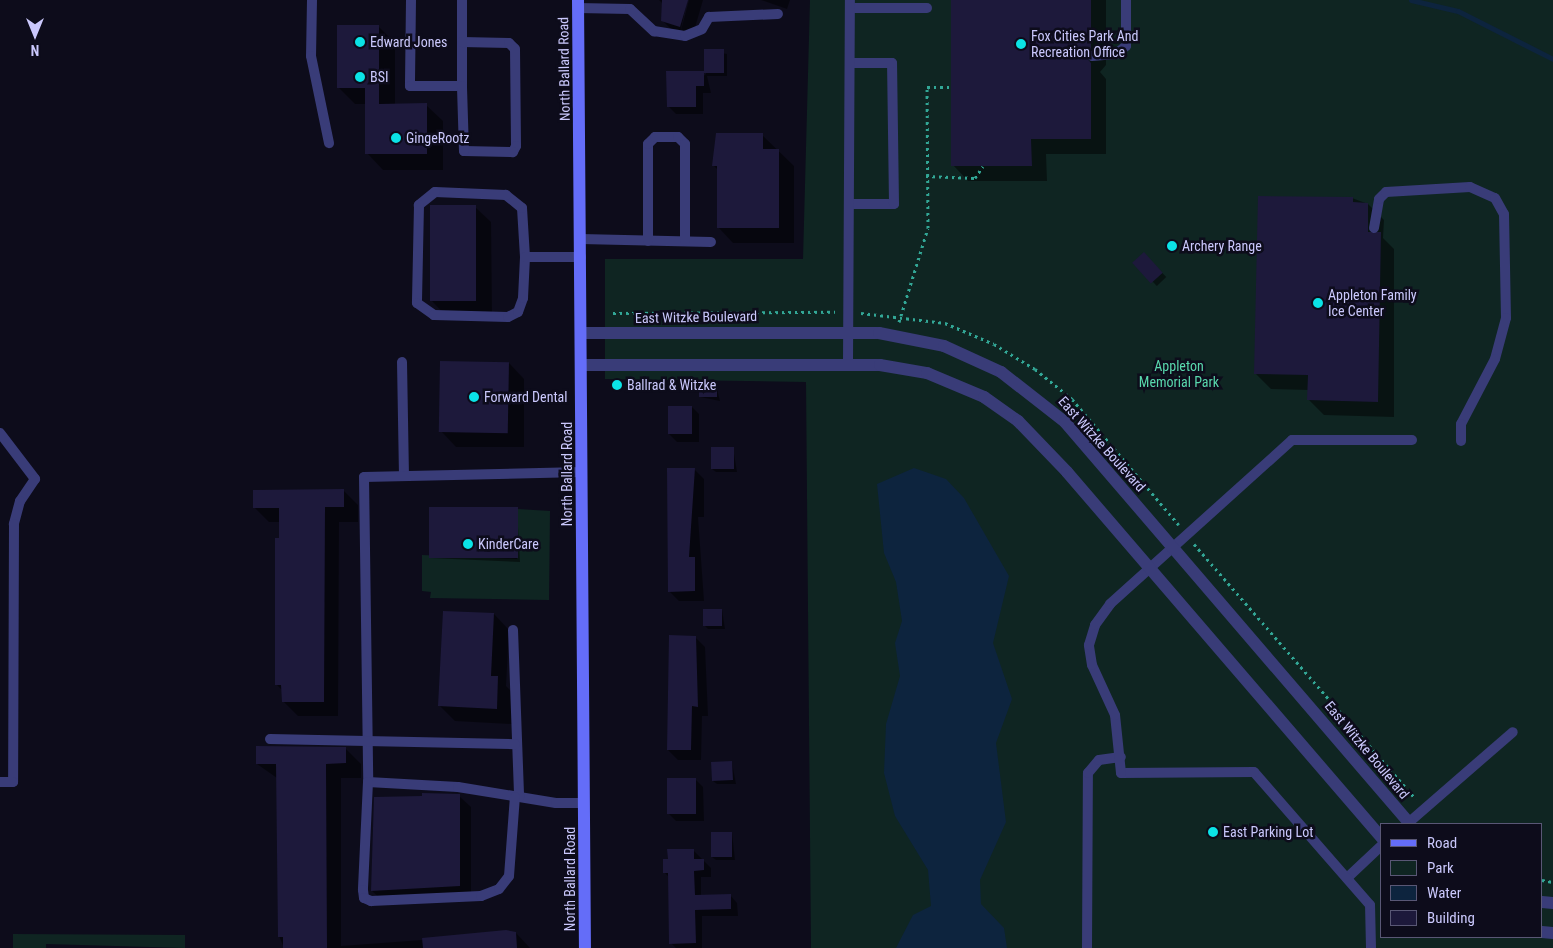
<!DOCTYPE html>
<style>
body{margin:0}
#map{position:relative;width:1553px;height:948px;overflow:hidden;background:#0d0c1b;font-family:"Roboto Condensed",sans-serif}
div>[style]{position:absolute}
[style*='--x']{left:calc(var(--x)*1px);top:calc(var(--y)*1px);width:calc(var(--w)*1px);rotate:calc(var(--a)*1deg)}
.green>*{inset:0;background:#0f2522}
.water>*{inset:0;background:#0d243e}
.shadow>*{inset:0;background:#0007;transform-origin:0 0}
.stream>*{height:5px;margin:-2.5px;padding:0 2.5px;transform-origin:2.5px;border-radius:2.5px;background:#0d243e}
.building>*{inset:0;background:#1d193b;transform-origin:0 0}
.path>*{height:3px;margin-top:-1.5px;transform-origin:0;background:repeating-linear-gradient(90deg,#32a796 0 2.5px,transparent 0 6.5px)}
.lane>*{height:10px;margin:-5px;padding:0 5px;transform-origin:5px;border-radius:5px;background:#393c78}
.street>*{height:12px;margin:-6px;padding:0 6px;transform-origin:6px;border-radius:6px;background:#393c78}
.secondary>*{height:12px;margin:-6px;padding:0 6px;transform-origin:6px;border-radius:6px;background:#646df8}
.dots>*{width:14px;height:14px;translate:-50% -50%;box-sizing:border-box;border:2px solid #0d0c1b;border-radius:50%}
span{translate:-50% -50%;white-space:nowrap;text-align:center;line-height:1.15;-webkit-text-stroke:5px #0d0c1b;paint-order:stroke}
.poi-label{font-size:14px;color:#cac8fc}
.left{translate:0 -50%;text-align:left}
.street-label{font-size:14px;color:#cac8fc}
.park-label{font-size:14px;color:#59d8ad}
.legend{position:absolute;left:1380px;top:823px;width:162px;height:115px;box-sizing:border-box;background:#0d0c1b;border:1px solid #595775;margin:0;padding:6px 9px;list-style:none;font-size:15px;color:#cac8fc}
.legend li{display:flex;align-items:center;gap:10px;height:25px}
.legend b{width:25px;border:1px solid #595775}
.north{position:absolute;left:10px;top:10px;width:50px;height:50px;-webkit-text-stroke:4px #0d0c1b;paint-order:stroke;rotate:180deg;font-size:14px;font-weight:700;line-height:20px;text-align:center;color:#cac8fc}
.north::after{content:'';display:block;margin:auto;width:18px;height:22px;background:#cac8fc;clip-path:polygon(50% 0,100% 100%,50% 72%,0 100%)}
</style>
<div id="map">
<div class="green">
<div style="clip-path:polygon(evenodd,810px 0,1553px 0,1553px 948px,811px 948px,806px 382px,605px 379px,605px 259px,803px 259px,810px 0,1382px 824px,1542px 824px,1542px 937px,1382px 937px,1382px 824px)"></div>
<div style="clip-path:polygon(518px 509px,550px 511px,549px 600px,430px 598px,431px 592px,422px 591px,422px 555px,517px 559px)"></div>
<div style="clip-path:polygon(13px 934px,185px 935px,185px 948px,46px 944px,46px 948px,13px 948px)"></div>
</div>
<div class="water">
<div style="clip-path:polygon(914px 468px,946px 479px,964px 498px,1009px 576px,993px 643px,1012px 699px,996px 743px,1006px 822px,980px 880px,981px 904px,1004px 928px,1007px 948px,896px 948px,913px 915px,931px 906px,928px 870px,895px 816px,884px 773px,886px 724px,900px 676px,895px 643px,902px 621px,896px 582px,884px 553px,877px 484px)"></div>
</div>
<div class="shadow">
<div style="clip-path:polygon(659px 0,687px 0,680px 34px,689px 0,703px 0,692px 38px,675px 33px,663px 21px,663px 4px)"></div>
<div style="clip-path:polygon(761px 0,790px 0,787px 9px)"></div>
<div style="clip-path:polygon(953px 0,1106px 0,1106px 65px,1100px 72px,1106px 79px,1106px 154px,1046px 154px,1047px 181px,968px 181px,953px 165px)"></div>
<div style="clip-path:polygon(378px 26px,395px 43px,395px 105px,426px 105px,443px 121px,443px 170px,383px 170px,367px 153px,366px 104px,355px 104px,338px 87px)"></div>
<div style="clip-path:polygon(706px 50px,727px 54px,727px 76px,707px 76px,711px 93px,703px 93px,703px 114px,676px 114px,668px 106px,706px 74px)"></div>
<div style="clip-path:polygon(762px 135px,794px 166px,794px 243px,733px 243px,718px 227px,718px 170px,714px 166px)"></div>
<div style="clip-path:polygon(1352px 198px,1368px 204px,1384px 220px,1383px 238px,1394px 249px,1394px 417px,1324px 415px,1309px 400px,1309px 390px,1271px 389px,1256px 374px)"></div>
<div style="clip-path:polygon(475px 207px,491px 222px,492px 316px,447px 317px,432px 301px)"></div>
<div style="left:1144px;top:254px;width:32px;height:13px;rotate:46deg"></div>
<div style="clip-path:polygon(509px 363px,524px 379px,524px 447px,456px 447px,441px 431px)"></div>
<div style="clip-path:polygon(716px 385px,720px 401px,700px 397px)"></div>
<div style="clip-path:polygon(692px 407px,699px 414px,699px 442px,677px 442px,669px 434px)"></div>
<div style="clip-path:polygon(733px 448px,737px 472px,716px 472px,712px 469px)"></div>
<div style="clip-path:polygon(694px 469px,704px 479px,704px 517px,698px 517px,704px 601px,679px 601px,669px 591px)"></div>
<div style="clip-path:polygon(343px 490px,358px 505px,358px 522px,339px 522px,338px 716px,298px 716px,283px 701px,283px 691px,277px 685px,280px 522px,269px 522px,254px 507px)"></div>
<div style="clip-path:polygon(517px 509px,520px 562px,430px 558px)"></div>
<div style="clip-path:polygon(722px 610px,725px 629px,708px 629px,705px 626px)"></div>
<div style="clip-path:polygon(494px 614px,509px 630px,506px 686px,513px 693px,512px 724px,455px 721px,440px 706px)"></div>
<div style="clip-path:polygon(695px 637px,705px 647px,708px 716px,702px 716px,701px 760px,678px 760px,668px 750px)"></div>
<div style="clip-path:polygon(346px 749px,361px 764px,361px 778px,341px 778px,341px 946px,516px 933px,530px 948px,284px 948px,279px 936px,277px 778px,257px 764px)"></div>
<div style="clip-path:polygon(732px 763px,736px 784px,717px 784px,713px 781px)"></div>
<div style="clip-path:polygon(696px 780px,703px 787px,704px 821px,676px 821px,668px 813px)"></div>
<div style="clip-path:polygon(459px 796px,471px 807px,471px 897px,384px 902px,372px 891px)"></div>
<div style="clip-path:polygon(732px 833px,735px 860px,716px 860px,712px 857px)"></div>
<div style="clip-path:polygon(693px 850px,711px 868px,711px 877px,701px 877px,701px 896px,730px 895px,737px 903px,738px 916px,702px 916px,702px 948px,676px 948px,671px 943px,669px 877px,664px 872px)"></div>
</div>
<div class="stream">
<div style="--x:1411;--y:0;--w:48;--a:13.2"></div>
<div style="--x:1458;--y:11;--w:106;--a:26.8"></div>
</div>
<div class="building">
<div style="clip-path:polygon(662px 0,688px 0,680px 27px,661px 21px)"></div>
<div style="clip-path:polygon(951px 0,1091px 0,1091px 49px,1085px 56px,1091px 63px,1091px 139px,1031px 139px,1032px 166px,951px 166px)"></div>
<div style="clip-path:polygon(337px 25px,379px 25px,379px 104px,427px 103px,427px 154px,365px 154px,365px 88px,337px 88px)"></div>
<div style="left:704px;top:49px;width:20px;height:24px"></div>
<div style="clip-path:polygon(666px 71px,704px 71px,704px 86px,696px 86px,696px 107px,667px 107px)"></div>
<div style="clip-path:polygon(716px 133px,763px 133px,763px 149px,779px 149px,779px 228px,717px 228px,717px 166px,712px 166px)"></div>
<div style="clip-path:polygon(1258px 196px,1353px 197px,1353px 202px,1368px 203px,1368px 232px,1381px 232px,1378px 402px,1307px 400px,1308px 375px,1254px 374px)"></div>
<div style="left:476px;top:205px;width:96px;height:46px;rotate:90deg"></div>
<div style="left:1144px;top:252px;width:28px;height:16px;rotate:48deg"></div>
<div style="left:440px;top:361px;width:69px;height:71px;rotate:1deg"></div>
<div style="left:699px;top:384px;width:18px;height:13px"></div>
<div style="left:668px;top:406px;width:24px;height:28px"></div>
<div style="left:711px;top:447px;width:23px;height:22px"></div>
<div style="clip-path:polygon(667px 468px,695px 468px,689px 557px,695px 557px,695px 591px,668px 592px)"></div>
<div style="clip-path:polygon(344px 489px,344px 507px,325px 507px,324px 702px,282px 702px,281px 685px,275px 685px,275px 538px,279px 538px,279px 508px,253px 508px,253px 490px)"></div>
<div style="left:429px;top:507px;width:89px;height:51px"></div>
<div style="left:703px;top:609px;width:19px;height:17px"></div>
<div style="clip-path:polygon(443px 611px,494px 613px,491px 676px,498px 676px,497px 709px,438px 706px)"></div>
<div style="clip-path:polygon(669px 635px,696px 636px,698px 707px,692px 706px,691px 750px,667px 750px)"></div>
<div style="clip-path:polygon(256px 746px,346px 747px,346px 763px,326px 764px,327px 948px,283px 948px,283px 937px,278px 937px,276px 764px,256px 764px)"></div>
<div style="left:732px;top:761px;width:19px;height:21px;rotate:87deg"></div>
<div style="left:667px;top:778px;width:29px;height:36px"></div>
<div style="clip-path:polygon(422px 793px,460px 794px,460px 886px,371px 891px,374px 797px,422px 796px)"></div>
<div style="left:711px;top:832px;width:21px;height:25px"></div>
<div style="clip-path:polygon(667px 849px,694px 849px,694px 859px,704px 859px,704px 870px,694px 871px,695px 895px,731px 894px,731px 909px,695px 910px,696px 943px,669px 944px,668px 873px,663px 873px,663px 859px,668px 859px)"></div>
<div style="clip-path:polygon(506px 930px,516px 932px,517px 948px,423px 948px,422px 938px)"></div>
</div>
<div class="path">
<div style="--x:926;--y:176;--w:49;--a:2.3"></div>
<div style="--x:975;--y:178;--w:14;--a:-56"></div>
<div style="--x:613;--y:313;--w:222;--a:-0.3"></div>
<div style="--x:861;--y:313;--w:85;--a:6.8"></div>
<div style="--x:945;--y:323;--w:53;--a:23.2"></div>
<div style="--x:994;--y:344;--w:48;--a:31.4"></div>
<div style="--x:1035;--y:369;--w:48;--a:39"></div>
<div style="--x:1072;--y:399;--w:165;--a:49.7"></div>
<div style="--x:899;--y:322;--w:98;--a:-72.9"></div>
<div style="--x:928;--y:228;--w:141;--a:-90.4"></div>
<div style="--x:927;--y:87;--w:25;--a:0"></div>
<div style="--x:1194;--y:544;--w:338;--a:49"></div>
<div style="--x:1542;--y:880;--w:11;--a:10"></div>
</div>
<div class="lane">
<div style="--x:312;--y:0;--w:56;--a:91"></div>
<div style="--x:311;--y:56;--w:89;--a:78.3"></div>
<div style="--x:411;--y:0;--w:86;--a:90.7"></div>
<div style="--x:410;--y:86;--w:52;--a:0"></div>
<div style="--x:462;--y:86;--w:86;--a:-90"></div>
<div style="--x:578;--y:8;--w:52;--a:1.1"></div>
<div style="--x:630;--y:9;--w:33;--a:43"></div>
<div style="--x:654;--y:31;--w:31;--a:9"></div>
<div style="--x:685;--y:36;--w:18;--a:-22"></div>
<div style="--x:702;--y:29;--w:14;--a:-60"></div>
<div style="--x:709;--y:17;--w:69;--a:-2.5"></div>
<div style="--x:850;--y:8;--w:77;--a:0"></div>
<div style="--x:462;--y:42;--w:47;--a:1.2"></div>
<div style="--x:509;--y:43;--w:8;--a:45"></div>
<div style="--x:515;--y:49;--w:97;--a:89.4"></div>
<div style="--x:516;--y:146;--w:7;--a:117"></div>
<div style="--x:513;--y:152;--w:49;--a:-178.8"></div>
<div style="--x:464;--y:151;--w:65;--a:-91.8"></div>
<div style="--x:1092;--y:56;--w:24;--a:-5"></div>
<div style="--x:1116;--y:54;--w:13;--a:-39"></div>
<div style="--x:1126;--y:46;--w:46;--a:-90"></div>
<div style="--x:849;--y:204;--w:45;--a:0"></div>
<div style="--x:894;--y:204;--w:141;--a:-90.8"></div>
<div style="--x:892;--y:63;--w:42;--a:180"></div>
<div style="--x:1374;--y:228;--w:29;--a:-80"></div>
<div style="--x:1379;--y:199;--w:10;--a:-45"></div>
<div style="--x:1386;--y:192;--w:84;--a:-3.4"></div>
<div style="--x:1470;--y:187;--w:27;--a:24"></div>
<div style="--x:1495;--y:198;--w:18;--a:61"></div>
<div style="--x:1504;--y:214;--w:104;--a:88.9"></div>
<div style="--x:1506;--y:318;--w:42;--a:105"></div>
<div style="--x:1495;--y:359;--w:73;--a:117.6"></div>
<div style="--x:1461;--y:424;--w:17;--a:90"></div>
<div style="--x:581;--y:239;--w:130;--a:1.3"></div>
<div style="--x:648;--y:241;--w:97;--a:-90"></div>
<div style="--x:648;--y:144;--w:10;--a:-45"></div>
<div style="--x:655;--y:137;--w:23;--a:0"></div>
<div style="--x:678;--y:137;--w:10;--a:45"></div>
<div style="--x:685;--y:144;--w:97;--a:90"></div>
<div style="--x:525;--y:257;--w:49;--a:-93.5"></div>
<div style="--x:522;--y:208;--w:21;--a:-141"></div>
<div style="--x:506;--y:195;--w:71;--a:-177.6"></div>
<div style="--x:435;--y:192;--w:21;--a:141"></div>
<div style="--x:419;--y:205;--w:98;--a:91.2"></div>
<div style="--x:417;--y:303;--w:21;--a:35"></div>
<div style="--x:434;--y:315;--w:74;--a:1.5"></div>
<div style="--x:508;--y:317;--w:11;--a:-27"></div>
<div style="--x:518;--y:312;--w:15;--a:-70"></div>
<div style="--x:523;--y:298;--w:41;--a:-87.2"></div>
<div style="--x:525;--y:257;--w:56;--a:0"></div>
<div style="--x:402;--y:362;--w:112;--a:89"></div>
<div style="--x:848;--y:363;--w:363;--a:-89.7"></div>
<div style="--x:0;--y:433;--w:58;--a:52.7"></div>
<div style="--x:35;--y:479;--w:27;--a:124"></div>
<div style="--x:20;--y:501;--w:24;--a:105"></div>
<div style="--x:14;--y:524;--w:258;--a:90.2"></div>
<div style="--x:13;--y:782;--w:13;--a:180"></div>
<div style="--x:582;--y:472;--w:218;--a:178.7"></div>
<div style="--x:364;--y:477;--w:305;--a:89.2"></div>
<div style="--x:368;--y:782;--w:90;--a:3.2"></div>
<div style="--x:458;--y:787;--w:99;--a:9.3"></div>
<div style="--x:556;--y:803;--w:28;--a:0"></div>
<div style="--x:513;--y:630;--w:167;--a:87.9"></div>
<div style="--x:270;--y:739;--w:245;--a:1.2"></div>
<div style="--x:368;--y:782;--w:108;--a:92.7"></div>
<div style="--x:363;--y:890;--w:8;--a:83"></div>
<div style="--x:364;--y:898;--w:8;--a:23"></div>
<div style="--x:371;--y:901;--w:110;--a:-2.6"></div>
<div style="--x:481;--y:896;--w:19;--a:-21"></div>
<div style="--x:499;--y:889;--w:16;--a:-52"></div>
<div style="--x:509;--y:876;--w:79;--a:-85.7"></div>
<div style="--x:1407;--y:824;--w:140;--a:-41"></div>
<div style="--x:1347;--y:878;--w:48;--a:-43.3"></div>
<div style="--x:1087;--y:948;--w:175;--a:-89.7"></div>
<div style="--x:1088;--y:773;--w:17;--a:-50"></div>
<div style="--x:1099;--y:760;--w:22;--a:-8"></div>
<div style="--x:1371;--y:948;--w:43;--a:-91.3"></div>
<div style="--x:1370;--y:905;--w:176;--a:-131.1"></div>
<div style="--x:1254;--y:772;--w:133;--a:179.6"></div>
<div style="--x:1121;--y:773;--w:58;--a:-95.9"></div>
<div style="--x:1115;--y:715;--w:55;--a:-114.7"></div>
<div style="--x:1092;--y:665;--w:20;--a:-99"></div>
<div style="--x:1089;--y:645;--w:21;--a:-73"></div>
<div style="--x:1095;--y:625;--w:26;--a:-54"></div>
<div style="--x:1110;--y:604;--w:245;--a:-42"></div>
<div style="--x:1292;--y:440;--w:120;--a:0"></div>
</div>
<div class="street">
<div style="--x:582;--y:333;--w:297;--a:0"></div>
<div style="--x:879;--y:333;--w:66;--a:11.3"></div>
<div style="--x:944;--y:346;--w:63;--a:24.5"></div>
<div style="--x:1001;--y:372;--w:81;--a:38"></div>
<div style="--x:1065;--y:422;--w:530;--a:49.36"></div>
<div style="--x:582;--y:365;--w:298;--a:0"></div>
<div style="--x:880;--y:365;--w:48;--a:9.7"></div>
<div style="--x:927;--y:373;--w:62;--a:22.8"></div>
<div style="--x:984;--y:397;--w:42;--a:35.2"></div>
<div style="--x:1018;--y:421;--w:71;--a:46.1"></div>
<div style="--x:1067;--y:472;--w:483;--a:49.3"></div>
<div style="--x:1542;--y:902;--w:11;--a:5"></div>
<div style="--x:1542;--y:932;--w:11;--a:5"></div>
</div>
<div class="secondary">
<div style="--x:578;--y:0;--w:948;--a:89.58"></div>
</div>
<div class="dots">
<div style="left:360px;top:42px;background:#0be3e6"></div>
<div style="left:1021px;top:44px;background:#0be3e6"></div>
<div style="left:360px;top:77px;background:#0be3e6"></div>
<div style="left:396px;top:138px;background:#0be3e6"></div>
<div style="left:1172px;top:246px;background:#0be3e6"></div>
<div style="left:1318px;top:303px;background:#0be3e6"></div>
<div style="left:617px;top:385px;background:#0be3e6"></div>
<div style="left:474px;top:397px;background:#0be3e6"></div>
<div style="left:468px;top:544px;background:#0be3e6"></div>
<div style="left:1213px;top:832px;background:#0be3e6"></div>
</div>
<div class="poi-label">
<span class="left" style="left:1031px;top:44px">Fox Cities Park And<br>Recreation Office</span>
<span class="left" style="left:370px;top:42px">Edward Jones</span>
<span class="left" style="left:370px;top:77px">BSI</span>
<span class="left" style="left:406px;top:138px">GingeRootz</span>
<span class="left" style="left:1182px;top:246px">Archery Range</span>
<span class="left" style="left:1328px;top:303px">Appleton Family<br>Ice Center</span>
<span class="left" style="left:627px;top:385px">Ballrad &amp; Witzke</span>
<span class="left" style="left:484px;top:397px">Forward Dental</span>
<span class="left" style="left:478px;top:544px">KinderCare</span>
<span class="left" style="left:1223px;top:832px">East Parking Lot</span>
</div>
<div class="street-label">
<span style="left:564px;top:69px;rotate:-91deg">North Ballard Road</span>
<span style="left:696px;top:317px;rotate:-1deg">East Witzke Boulevard</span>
<span style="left:1102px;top:444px;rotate:48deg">East Witzke Boulevard</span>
<span style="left:567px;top:474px;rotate:-90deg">North Ballard Road</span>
<span style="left:1367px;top:750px;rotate:50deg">East Witzke Boulevard</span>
<span style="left:570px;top:879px;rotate:-90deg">North Ballard Road</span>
</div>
<div class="park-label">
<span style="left:1179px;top:374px">Appleton<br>Memorial Park</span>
</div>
<ul class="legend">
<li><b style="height:6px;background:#646df8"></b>Road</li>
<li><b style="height:14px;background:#0f2522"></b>Park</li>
<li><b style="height:14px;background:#0d243e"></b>Water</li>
<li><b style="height:14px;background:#1d193b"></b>Building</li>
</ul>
<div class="north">N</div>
</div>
